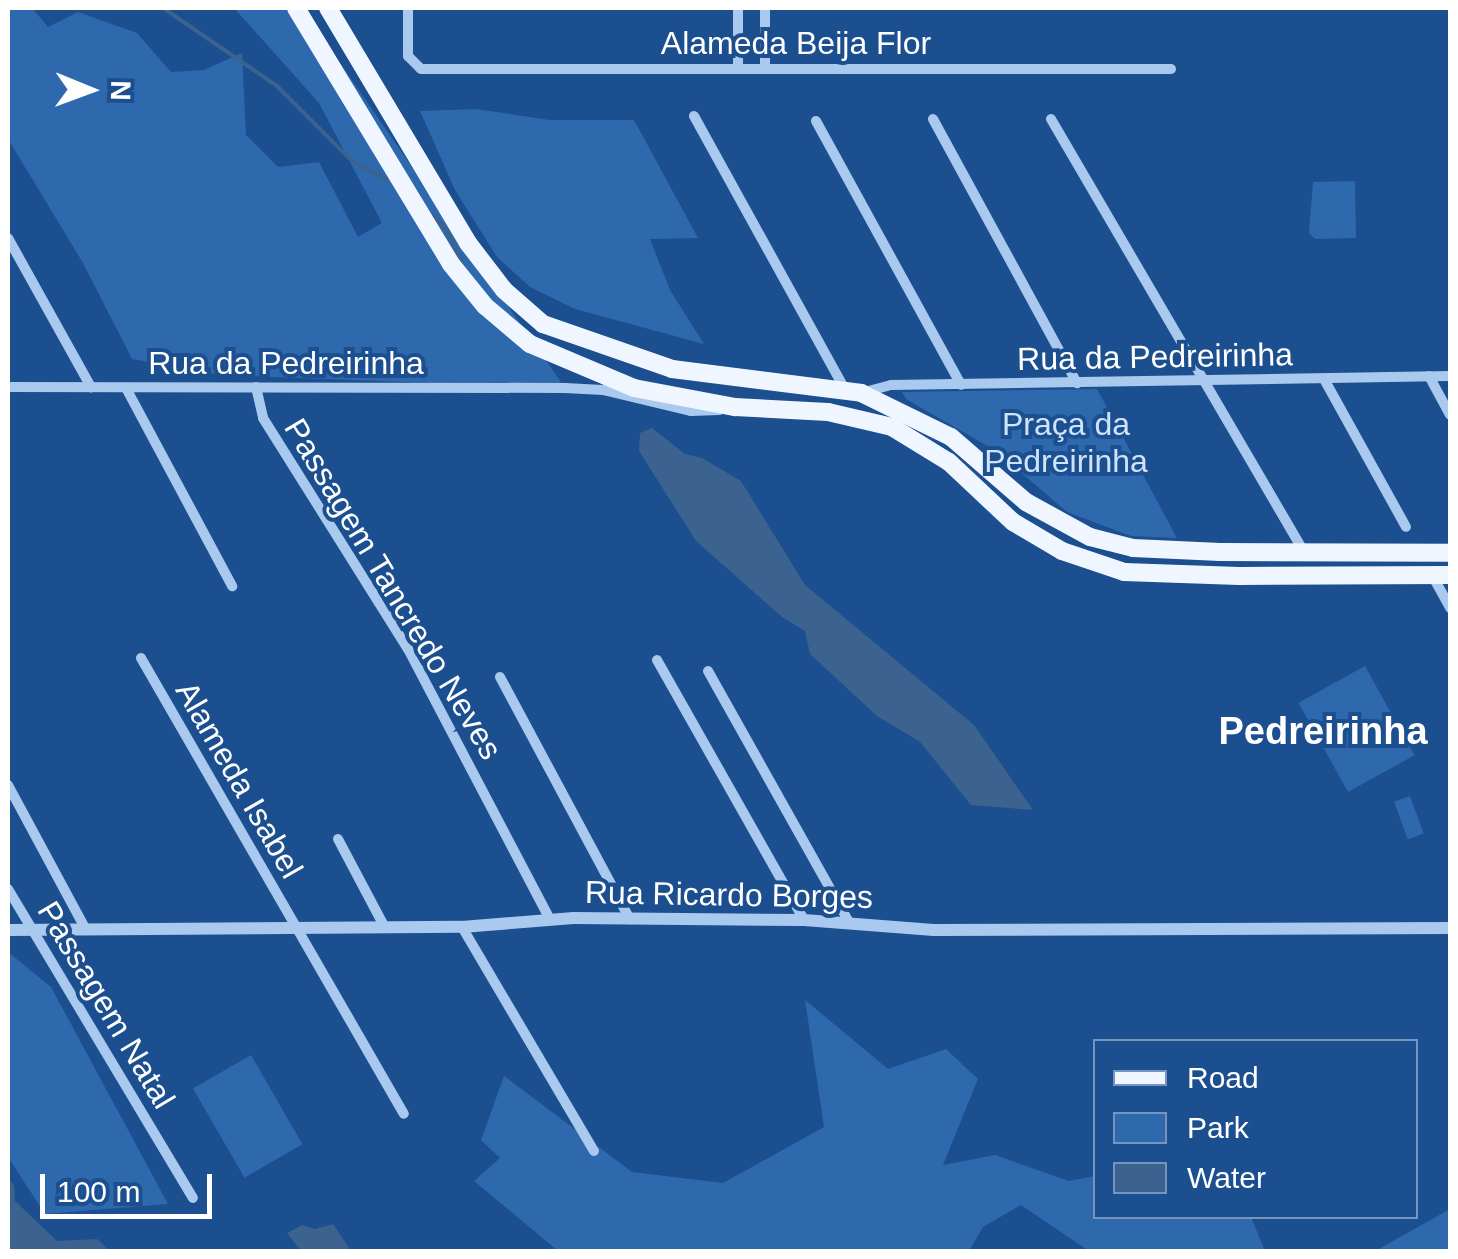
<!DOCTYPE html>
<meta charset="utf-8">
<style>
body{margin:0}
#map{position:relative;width:1458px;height:1259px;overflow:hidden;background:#1b4f8f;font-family:Helvetica,sans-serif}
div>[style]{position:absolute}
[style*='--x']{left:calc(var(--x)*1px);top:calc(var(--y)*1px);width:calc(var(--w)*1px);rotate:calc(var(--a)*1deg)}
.green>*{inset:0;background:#2e69ad;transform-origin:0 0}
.water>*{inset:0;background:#3c6290}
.stream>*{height:4px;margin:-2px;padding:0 2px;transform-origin:2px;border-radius:2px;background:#3c6290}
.minor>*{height:10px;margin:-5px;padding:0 5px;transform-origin:5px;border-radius:5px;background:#a9c9ee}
.tertiary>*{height:12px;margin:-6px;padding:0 6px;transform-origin:6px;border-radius:6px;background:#a9c9ee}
.primary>*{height:18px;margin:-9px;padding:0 9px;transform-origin:9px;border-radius:9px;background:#f0f6ff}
span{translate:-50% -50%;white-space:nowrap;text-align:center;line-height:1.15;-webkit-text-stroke:8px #1b4f8f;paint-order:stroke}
.street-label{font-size:32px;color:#fff}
.park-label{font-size:32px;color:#cfe3fa}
.quarter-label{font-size:38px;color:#fff;font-weight:700}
.frame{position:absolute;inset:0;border:10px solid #fff;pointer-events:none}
.legend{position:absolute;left:1093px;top:1039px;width:325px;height:180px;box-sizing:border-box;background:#1b4f8f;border:2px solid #7695bc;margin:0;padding:12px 18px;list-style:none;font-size:30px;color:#fff}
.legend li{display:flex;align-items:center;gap:20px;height:50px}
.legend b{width:50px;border:2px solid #7695bc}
.north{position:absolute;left:40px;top:40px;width:100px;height:100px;-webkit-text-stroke:8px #1b4f8f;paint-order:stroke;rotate:91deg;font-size:28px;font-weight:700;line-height:40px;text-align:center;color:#fff}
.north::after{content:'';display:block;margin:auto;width:35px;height:45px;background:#fff;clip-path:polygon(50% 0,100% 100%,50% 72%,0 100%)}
.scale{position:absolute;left:40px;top:1174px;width:172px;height:45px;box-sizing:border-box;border:5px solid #fff;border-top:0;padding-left:12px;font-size:30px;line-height:35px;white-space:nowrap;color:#fff;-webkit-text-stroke:8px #1b4f8f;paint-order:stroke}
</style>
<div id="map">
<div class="green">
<div style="clip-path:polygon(8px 8px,32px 8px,48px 27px,78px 12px,137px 33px,171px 72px,204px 70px,242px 53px,246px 135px,278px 167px,319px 162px,358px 237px,382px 223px,319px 103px,234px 8px,302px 8px,565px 388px,221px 375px,132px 359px,83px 263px,8px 139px)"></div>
<div style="clip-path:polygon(476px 109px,549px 120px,634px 120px,698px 238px,650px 239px,670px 290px,704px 344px,575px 309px,530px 287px,497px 257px,455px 190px,420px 111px)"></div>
<div style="clip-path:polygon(1355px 181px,1356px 238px,1315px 239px,1309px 233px,1313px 182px)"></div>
<div style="clip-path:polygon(1097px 389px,1177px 538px,1131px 536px,1067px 512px,996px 451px,906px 399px,902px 392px)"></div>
<div style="left:1365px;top:666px;width:102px;height:76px;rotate:61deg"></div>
<div style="left:1410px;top:796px;width:40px;height:17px;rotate:70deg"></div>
<div style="clip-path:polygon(8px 952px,51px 987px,168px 1204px,45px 1214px,8px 1157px)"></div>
<div style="clip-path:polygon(805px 1000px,888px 1069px,946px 1049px,978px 1079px,943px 1165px,995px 1155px,1069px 1181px,1095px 1176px,1096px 1216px,1251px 1217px,1265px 1251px,1089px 1251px,1021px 1205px,983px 1227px,969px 1251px,558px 1251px,474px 1181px,500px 1158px,481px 1140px,504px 1076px,632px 1172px,723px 1183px,824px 1127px)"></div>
<div style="left:251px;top:1055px;width:103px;height:67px;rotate:60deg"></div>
<div style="clip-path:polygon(1450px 1209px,1450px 1251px,1375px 1251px)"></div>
</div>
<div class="water">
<div style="clip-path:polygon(652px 428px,685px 454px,702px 458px,741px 481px,805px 585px,974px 725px,1033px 810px,971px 805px,920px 742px,877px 716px,810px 654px,805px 631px,782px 617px,696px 541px,639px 451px,640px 433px)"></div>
<div style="clip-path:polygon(8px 1177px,14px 1186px,15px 1201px,57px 1241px,97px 1239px,110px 1251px,8px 1251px)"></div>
<div style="clip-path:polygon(333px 1224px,351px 1251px,301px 1251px,287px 1233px,302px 1225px,315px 1229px)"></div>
</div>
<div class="stream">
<div style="--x:163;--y:8;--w:138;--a:34.4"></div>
<div style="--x:277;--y:86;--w:107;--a:45"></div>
<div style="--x:353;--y:162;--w:45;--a:26.6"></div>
<div style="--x:430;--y:214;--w:22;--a:43"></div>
<div style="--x:446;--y:229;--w:38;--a:65"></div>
</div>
<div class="minor">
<div style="--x:408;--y:8;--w:48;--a:90"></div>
<div style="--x:408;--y:56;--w:18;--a:45"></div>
<div style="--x:421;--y:69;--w:750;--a:0"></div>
<div style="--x:738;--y:68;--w:60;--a:-90"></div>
<div style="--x:765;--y:68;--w:60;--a:-90"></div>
<div style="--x:694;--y:116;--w:312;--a:61.1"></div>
<div style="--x:933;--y:119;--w:301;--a:61.4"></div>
<div style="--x:1051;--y:119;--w:501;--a:59.7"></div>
<div style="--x:816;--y:121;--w:301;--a:61.2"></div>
<div style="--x:8;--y:238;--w:171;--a:60.9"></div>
<div style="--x:1429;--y:376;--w:44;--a:61.7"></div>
<div style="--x:1324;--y:379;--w:169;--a:61"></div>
<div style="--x:8;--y:387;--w:557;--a:0.1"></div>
<div style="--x:565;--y:388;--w:38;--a:3"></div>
<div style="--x:603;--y:390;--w:90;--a:13.4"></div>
<div style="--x:691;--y:411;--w:28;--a:-2"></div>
<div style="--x:256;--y:387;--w:32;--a:77"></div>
<div style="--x:263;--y:418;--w:273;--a:57.9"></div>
<div style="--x:408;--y:649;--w:306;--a:62.3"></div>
<div style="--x:126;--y:388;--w:225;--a:61.8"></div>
<div style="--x:861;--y:393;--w:31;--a:-15"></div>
<div style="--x:891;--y:385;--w:559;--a:-0.92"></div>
<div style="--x:1432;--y:575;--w:38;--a:61"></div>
<div style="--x:141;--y:658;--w:526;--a:60.03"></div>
<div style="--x:657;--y:660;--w:299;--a:60.5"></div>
<div style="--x:708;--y:671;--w:288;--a:60.7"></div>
<div style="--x:500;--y:677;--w:275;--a:61.8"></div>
<div style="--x:8;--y:785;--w:162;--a:61.7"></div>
<div style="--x:338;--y:839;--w:98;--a:62.1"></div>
<div style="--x:8;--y:889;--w:360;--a:59.1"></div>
<div style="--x:462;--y:927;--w:260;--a:59.5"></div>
</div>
<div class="tertiary">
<div style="--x:8;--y:930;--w:454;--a:-0.4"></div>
<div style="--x:462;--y:927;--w:112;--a:-4.6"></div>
<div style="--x:574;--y:918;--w:230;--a:0.5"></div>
<div style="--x:804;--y:920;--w:130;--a:4.4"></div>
<div style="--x:934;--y:930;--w:516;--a:-0.22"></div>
</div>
<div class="primary">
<div style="--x:296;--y:8;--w:299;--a:58.8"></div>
<div style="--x:451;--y:264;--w:54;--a:51"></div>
<div style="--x:485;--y:306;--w:59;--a:40.2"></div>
<div style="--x:530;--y:344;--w:113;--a:22.9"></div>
<div style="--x:634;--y:388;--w:103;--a:10.7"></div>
<div style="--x:735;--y:407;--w:93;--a:3.1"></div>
<div style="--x:828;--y:412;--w:66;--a:13.2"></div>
<div style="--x:892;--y:427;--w:67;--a:31.6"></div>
<div style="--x:949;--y:462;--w:88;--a:43.2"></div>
<div style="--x:1013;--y:522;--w:57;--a:30.6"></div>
<div style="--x:1062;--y:551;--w:65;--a:18.7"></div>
<div style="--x:1124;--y:572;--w:115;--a:2"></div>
<div style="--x:1239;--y:576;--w:211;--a:-0.3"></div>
<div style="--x:328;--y:8;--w:274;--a:59.2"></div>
<div style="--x:468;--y:243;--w:59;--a:52.5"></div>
<div style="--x:504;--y:290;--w:52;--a:41.1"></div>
<div style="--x:543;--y:324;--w:137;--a:19.2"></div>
<div style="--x:672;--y:369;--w:191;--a:7.2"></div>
<div style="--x:861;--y:393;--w:100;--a:26.1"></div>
<div style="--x:951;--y:437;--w:99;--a:40.9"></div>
<div style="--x:1026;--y:502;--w:73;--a:28.7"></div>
<div style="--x:1090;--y:537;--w:44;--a:14.3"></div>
<div style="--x:1133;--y:548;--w:87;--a:2.6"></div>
<div style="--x:1220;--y:552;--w:230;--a:0.2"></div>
</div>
<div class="street-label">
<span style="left:796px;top:43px">Alameda Beija Flor</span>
<span style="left:1155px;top:357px;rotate:-1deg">Rua da Pedreirinha</span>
<span style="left:286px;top:363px">Rua da Pedreirinha</span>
<span style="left:393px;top:589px;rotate:59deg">Passagem Tancredo Neves</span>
<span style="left:239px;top:780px;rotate:60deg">Alameda Isabel</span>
<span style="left:729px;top:895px;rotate:1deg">Rua Ricardo Borges</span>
<span style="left:106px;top:1005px;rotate:59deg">Passagem Natal</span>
</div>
<div class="park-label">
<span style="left:1066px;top:443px">Praça da<br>Pedreirinha</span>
</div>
<div class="quarter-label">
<span style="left:1323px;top:732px">Pedreirinha</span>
</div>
<div class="frame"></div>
<ul class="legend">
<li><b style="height:12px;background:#f0f6ff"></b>Road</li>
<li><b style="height:28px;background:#2e69ad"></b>Park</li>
<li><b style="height:28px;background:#3c6290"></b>Water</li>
</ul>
<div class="north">N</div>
<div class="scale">100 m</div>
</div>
